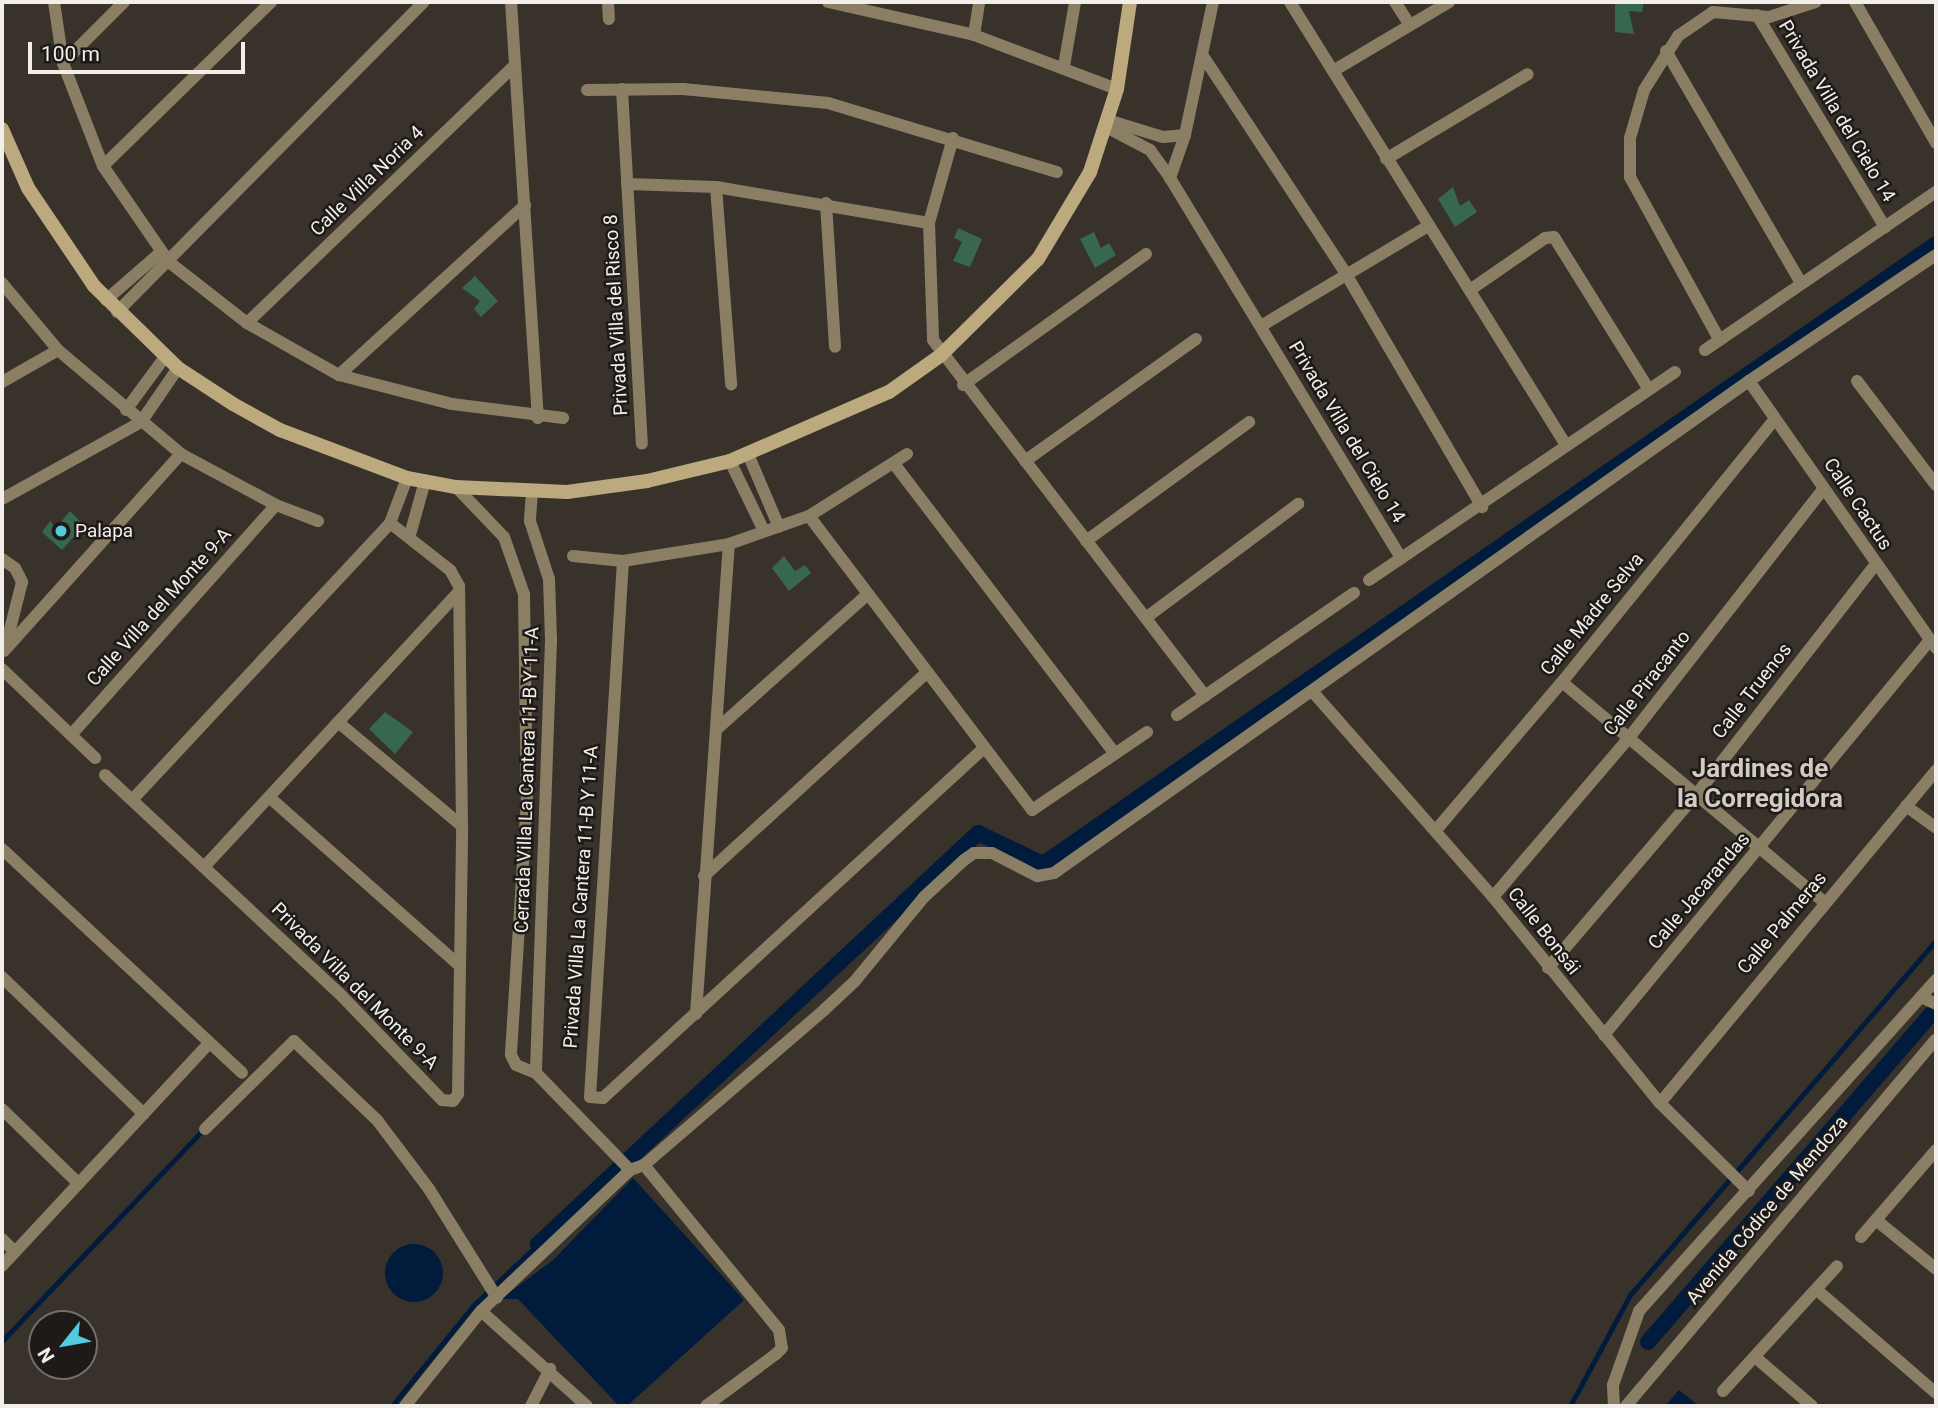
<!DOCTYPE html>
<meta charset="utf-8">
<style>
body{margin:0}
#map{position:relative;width:1938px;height:1408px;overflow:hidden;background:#38322b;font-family:Roboto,sans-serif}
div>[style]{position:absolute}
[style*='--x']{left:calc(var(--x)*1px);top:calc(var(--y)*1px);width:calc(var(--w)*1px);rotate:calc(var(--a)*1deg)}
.green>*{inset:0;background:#37674f}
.water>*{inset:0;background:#001b3c}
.round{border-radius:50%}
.stream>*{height:4.5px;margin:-2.25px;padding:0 2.25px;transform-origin:2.25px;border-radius:2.25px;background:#001b3c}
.canal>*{height:16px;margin:-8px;padding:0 8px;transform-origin:8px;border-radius:8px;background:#001b3c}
.street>*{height:12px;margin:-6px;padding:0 6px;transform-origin:6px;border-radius:6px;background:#8a7f64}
.secondary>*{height:14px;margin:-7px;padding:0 7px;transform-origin:7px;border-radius:7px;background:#bca97e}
.dots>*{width:19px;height:19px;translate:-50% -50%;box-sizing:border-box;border:4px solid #1d1a17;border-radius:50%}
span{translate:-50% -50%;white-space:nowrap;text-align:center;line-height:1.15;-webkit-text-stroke:5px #1d1a17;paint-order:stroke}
.street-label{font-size:19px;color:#f2eeea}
.poi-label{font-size:19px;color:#f2eeea}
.left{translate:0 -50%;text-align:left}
.district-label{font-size:26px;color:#d3cbc3;font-weight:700}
.frame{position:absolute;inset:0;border:4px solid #f2eeea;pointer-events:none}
.north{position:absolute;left:28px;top:1310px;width:70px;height:70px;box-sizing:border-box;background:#1d1a17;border:2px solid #726f6b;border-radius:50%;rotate:239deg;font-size:19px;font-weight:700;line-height:28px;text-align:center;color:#f2eeea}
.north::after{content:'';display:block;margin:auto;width:24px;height:32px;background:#54cadd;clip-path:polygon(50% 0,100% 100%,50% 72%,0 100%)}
.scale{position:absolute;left:28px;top:42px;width:217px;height:32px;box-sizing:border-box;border:4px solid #f2eeea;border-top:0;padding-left:9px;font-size:21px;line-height:24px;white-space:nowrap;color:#f2eeea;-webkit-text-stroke:5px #1d1a17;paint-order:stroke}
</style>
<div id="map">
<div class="green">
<div style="clip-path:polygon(1644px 2px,1642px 12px,1629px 11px,1634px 34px,1615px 32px,1615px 4px)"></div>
<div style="clip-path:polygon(1453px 187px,1460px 206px,1469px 200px,1477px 212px,1455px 227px,1438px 199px)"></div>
<div style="clip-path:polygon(958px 228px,982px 239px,970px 267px,953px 261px,962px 242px,954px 238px)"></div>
<div style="clip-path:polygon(1094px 232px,1101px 248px,1109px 243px,1116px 255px,1095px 268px,1080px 239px)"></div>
<div style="clip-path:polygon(475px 276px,498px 301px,481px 317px,474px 309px,480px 301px,462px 288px)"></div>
<div style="clip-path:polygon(70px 511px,84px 525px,62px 550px,42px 532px,50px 521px,56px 528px)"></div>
<div style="clip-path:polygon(784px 556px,795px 571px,805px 565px,811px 573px,789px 591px,772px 568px)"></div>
<div style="clip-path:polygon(385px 712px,413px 732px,395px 754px,369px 729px)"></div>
</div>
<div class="water">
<div style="clip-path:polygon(633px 1178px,744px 1300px,627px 1406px,619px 1406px,518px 1299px,501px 1299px,553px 1260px)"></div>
<div class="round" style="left:385px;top:1244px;width:58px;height:58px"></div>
<div style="clip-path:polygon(1679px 1390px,1699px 1406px,1665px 1406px)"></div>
</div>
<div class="stream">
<div style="--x:2;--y:1341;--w:293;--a:-46.4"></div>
<div style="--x:392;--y:1406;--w:129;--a:-51"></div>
<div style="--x:473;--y:1306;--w:90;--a:-43.6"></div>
<div style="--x:1570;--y:1406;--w:126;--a:-61.6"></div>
<div style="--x:1630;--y:1295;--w:469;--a:-49.2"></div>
</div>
<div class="canal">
<div style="--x:538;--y:1244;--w:602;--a:-43.05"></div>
<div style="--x:978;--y:833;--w:72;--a:25.5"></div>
<div style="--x:1043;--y:864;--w:1087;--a:-34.77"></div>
<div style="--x:1648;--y:1342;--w:433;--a:-49.2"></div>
</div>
<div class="street">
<div style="--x:54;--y:2;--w:62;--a:81.6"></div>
<div style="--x:63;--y:63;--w:110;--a:68.8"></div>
<div style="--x:103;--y:166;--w:116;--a:55.5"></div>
<div style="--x:169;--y:262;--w:99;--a:38"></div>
<div style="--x:247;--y:323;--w:106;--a:29.5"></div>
<div style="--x:339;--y:375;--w:117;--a:14.4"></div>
<div style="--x:452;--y:404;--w:112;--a:7.2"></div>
<div style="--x:511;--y:2;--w:417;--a:86.3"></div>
<div style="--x:608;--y:2;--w:17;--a:87"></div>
<div style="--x:828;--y:2;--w:150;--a:12.7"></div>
<div style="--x:974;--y:35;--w:153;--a:20.7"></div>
<div style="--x:1213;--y:2;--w:136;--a:101.9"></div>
<div style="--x:1185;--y:135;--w:46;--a:109.2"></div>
<div style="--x:1170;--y:178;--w:445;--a:58.7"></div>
<div style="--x:1290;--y:2;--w:522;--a:58.08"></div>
<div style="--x:1395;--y:2;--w:27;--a:57"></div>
<div style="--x:1855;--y:2;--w:163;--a:60.1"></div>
<div style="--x:1757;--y:15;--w:248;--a:58.9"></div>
<div style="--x:974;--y:35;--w:33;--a:-81"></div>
<div style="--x:1666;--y:51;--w:268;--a:59.8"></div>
<div style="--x:1203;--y:56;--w:261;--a:56.7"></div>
<div style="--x:1346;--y:274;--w:270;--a:59.7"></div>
<div style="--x:63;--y:63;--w:86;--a:-45"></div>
<div style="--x:1064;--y:66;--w:65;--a:-80.2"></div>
<div style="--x:1333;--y:71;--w:135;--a:-30.7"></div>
<div style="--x:622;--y:89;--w:355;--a:86.8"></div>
<div style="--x:587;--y:90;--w:96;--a:-0.6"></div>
<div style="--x:683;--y:89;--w:146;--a:5.5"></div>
<div style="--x:828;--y:103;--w:239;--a:16.8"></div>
<div style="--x:1114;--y:122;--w:51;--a:17"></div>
<div style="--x:1163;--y:137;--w:22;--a:-5"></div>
<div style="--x:1106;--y:127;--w:50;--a:27.6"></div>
<div style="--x:1150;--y:150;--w:34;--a:54"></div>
<div style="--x:953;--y:138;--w:88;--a:105.8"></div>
<div style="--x:929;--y:223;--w:117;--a:88"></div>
<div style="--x:933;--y:340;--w:448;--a:52.6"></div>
<div style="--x:1386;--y:159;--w:165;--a:-30.9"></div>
<div style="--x:103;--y:166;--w:235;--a:-44.3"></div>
<div style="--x:627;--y:184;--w:89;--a:1.9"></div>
<div style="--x:716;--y:187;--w:216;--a:9.6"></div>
<div style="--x:716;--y:187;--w:198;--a:85.6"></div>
<div style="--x:826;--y:203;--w:144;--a:86.4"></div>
<div style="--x:2;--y:283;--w:87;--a:50.1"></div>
<div style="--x:58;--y:350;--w:161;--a:40.2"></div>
<div style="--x:181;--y:454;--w:108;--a:28.2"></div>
<div style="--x:276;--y:505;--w:45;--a:20.9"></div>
<div style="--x:1470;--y:290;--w:91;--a:-34.7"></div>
<div style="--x:1545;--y:238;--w:9;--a:-6"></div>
<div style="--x:1554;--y:237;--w:178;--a:58.1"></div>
<div style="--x:106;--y:300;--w:73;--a:-41.1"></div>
<div style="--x:117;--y:312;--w:436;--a:-45.3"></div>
<div style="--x:247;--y:323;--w:371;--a:-43.9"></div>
<div style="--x:1261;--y:326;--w:195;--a:-30.9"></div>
<div style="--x:1719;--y:339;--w:185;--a:-118.8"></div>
<div style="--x:1630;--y:177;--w:39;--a:-90"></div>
<div style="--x:1630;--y:138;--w:50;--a:-73.7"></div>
<div style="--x:1644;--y:90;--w:64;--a:-57.8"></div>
<div style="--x:1678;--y:36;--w:42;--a:-34.4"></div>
<div style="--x:1713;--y:12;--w:56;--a:5.1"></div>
<div style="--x:1769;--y:17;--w:49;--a:-17.7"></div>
<div style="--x:1705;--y:350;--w:280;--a:-34.4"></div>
<div style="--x:339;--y:375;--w:252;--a:-42.4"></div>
<div style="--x:1749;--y:381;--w:326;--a:55"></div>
<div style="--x:1857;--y:381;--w:131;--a:52.8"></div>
<div style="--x:2;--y:382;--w:64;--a:-29.7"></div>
<div style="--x:963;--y:385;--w:225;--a:-35.6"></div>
<div style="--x:126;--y:410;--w:66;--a:-53.7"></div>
<div style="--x:748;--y:454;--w:79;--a:67"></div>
<div style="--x:730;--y:461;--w:78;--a:64.1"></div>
<div style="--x:1025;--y:461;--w:210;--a:-35.5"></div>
<div style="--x:895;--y:465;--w:363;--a:52.7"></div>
<div style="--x:456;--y:487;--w:69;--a:46.2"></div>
<div style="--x:504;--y:537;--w:60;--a:70.7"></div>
<div style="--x:524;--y:594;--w:205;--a:89.2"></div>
<div style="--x:527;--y:799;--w:256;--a:93.6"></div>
<div style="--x:511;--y:1055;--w:11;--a:63"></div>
<div style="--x:516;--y:1065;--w:22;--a:22"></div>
<div style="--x:536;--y:1073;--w:135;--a:45.9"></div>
<div style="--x:532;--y:491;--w:30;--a:94"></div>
<div style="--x:530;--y:521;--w:61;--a:71.9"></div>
<div style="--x:549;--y:579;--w:61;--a:88.1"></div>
<div style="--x:551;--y:640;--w:433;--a:92"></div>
<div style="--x:2;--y:499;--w:159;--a:-29"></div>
<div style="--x:141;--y:422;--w:65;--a:-55.6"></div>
<div style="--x:809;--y:516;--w:369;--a:52.8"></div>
<div style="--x:1032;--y:810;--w:139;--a:-34.1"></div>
<div style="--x:410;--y:535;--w:56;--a:-74.5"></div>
<div style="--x:1086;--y:541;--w:202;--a:-36.1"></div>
<div style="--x:573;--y:556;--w:50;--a:5.7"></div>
<div style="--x:623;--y:561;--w:107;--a:-9.1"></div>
<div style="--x:729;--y:544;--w:85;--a:-19.3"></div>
<div style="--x:809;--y:516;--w:116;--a:-32.3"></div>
<div style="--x:2;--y:559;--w:16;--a:35"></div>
<div style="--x:15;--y:568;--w:16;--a:63"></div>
<div style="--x:22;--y:582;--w:69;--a:104.2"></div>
<div style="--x:623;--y:561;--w:537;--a:93.52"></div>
<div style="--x:590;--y:1097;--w:13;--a:4"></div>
<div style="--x:603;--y:1098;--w:517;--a:-42.57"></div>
<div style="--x:1369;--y:580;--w:370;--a:-34.2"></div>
<div style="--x:1147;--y:617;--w:189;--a:-36.8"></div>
<div style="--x:4;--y:651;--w:265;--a:-48.1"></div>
<div style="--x:2;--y:669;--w:129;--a:43.7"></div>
<div style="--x:1562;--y:682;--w:342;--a:40"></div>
<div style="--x:1312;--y:691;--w:274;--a:48.7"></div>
<div style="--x:1493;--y:897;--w:265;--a:51"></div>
<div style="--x:1660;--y:1103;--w:125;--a:44.7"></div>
<div style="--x:1177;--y:715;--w:215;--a:-34.6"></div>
<div style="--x:338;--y:722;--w:162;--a:40"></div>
<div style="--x:718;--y:728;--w:200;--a:-41.8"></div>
<div style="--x:71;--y:735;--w:308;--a:-48.3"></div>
<div style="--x:105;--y:775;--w:320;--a:43"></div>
<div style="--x:339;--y:993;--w:149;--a:46.1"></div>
<div style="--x:442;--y:1100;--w:11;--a:5"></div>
<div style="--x:453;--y:1101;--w:9;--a:-54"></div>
<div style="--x:458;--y:1094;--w:268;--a:-89.1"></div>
<div style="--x:462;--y:826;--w:240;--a:-90.7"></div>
<div style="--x:459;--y:586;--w:18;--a:-119"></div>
<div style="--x:450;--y:570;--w:76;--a:-141.9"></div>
<div style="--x:269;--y:797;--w:255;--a:41.5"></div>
<div style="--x:132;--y:800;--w:379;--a:-47"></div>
<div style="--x:390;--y:523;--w:48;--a:-69.3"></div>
<div style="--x:1906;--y:806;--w:37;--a:36"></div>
<div style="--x:1436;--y:830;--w:194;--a:-49.6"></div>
<div style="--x:1562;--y:682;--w:338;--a:-51"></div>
<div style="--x:2;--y:849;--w:328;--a:43"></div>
<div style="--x:204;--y:867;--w:375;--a:-47.2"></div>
<div style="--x:704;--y:876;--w:301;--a:-42.4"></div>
<div style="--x:1493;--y:897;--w:208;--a:-49.5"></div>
<div style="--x:1628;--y:739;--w:318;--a:-52"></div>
<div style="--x:1548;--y:968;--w:228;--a:-49.5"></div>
<div style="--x:1696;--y:795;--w:291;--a:-52.1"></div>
<div style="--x:2;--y:977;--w:197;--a:44"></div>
<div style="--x:1921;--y:997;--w:17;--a:25"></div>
<div style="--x:696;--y:1014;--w:471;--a:-86"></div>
<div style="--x:1604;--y:1035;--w:512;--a:-50.47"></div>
<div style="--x:1660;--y:1103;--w:433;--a:-50.3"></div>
<div style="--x:2;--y:1109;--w:107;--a:44.2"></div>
<div style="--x:205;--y:1129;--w:125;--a:-44.7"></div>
<div style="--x:294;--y:1041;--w:115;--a:43.6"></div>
<div style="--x:377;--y:1120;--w:86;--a:53"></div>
<div style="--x:429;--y:1189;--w:128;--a:58"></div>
<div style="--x:644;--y:1165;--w:213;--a:50.7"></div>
<div style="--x:779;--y:1330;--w:18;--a:81"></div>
<div style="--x:782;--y:1348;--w:8;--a:135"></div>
<div style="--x:776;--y:1354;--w:87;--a:143.4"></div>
<div style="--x:1876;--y:1220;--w:77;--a:39.2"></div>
<div style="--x:1861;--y:1237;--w:115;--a:-49.2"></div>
<div style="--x:2;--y:1239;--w:18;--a:45"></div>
<div style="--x:2;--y:1266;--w:304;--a:-47.1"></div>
<div style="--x:1817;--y:1290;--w:157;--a:40.9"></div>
<div style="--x:481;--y:1311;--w:142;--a:41.9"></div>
<div style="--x:1755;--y:1357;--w:75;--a:40.7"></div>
<div style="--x:1723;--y:1391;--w:169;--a:-47.6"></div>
<div style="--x:405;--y:1406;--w:122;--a:-51.3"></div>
<div style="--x:481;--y:1311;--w:205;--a:-43.4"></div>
<div style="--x:630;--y:1170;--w:15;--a:-20"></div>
<div style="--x:644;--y:1165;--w:238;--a:-40.7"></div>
<div style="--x:824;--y:1010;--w:42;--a:-43.1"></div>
<div style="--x:855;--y:981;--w:109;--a:-50.6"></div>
<div style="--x:924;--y:897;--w:54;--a:-42.8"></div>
<div style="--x:964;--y:860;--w:12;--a:-35"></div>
<div style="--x:974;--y:853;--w:18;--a:0"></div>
<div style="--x:992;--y:853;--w:51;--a:27.1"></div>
<div style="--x:1037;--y:876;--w:17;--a:-10"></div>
<div style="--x:1054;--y:873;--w:852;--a:-35.3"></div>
<div style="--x:1749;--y:381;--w:225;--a:-34"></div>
<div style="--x:531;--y:1406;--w:42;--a:-62.8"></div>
<div style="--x:1614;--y:1406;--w:21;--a:-93"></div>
<div style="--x:1613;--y:1385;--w:78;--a:-70.6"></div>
<div style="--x:1639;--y:1311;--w:445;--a:-48.1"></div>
<div style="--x:1626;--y:1406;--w:480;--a:-49.8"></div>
</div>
<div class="secondary">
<div style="--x:2;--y:129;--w:64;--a:66.2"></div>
<div style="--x:28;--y:188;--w:118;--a:56"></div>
<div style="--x:94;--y:286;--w:117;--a:44.3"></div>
<div style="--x:178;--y:368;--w:66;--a:33.2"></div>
<div style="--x:233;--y:404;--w:54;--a:29"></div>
<div style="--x:280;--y:430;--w:136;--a:20.7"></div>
<div style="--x:407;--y:478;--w:50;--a:10.4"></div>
<div style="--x:456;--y:487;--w:111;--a:2.6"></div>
<div style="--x:567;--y:492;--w:81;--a:-7.8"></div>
<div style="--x:647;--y:481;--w:85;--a:-13.5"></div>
<div style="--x:730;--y:461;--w:173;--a:-23.5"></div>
<div style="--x:889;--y:392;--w:64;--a:-35.4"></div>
<div style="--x:941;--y:355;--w:136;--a:-44.7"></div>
<div style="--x:1038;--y:259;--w:101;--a:-59.1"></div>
<div style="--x:1090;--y:172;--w:87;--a:-72"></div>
<div style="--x:1117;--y:89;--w:88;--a:-81.5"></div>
</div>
<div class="dots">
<div style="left:61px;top:531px;background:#54cadd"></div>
</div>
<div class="street-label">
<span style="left:1837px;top:111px;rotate:59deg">Privada Villa del Cielo 14</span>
<span style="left:367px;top:181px;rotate:-44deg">Calle Villa Noria 4</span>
<span style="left:616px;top:315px;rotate:-93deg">Privada Villa del Risco 8</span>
<span style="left:1347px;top:432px;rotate:59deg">Privada Villa del Cielo 14</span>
<span style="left:1858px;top:504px;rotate:56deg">Calle Cactus</span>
<span style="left:159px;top:607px;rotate:-48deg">Calle Villa del Monte 9-A</span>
<span style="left:1592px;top:614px;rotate:-51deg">Calle Madre Selva</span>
<span style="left:1647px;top:683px;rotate:-52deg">Calle Piracanto</span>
<span style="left:1752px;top:691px;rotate:-52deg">Calle Truenos</span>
<span style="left:527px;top:780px;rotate:-88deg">Cerrada Villa La Cantera 11-B Y 11-A</span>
<span style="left:1699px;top:891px;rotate:-50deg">Calle Jacarandas</span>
<span style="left:581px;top:897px;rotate:-86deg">Privada Villa La Cantera 11-B Y 11-A</span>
<span style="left:1782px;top:923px;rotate:-50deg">Calle Palmeras</span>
<span style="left:1544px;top:931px;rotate:52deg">Calle Bonsái</span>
<span style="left:355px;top:986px;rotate:45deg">Privada Villa del Monte 9-A</span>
<span style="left:1767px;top:1210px;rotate:-50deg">Avenida Códice de Mendoza</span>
</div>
<div class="poi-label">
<span class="left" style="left:75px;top:531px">Palapa</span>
</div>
<div class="district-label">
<span style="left:1760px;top:784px">Jardines de<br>la Corregidora</span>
</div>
<div class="frame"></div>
<div class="north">N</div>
<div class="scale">100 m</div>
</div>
